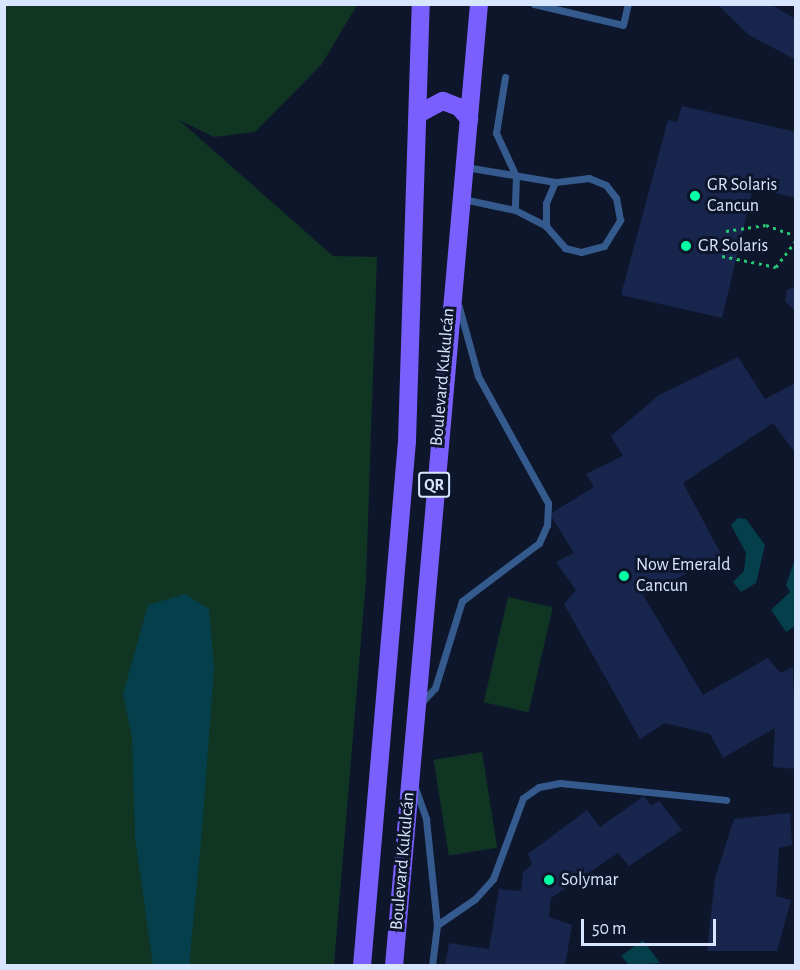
<!DOCTYPE html>
<meta charset="utf-8">
<style>
body{margin:0}
#map{position:relative;width:800px;height:970px;overflow:hidden;background:#0e162b;font-family:"Alegreya Sans",sans-serif}
div>[style]{position:absolute}
[style*='--x']{left:calc(var(--x)*1px);top:calc(var(--y)*1px);width:calc(var(--w)*1px);rotate:calc(var(--a)*1deg)}
.green>*{inset:0;background:#103523;transform-origin:0 0}
.water>*{inset:0;background:#053f4c}
.building>*{inset:0;background:#18264d}
.path>*{height:3px;margin-top:-1.5px;transform-origin:0;background:repeating-linear-gradient(90deg,#24c673 0 3px,transparent 0 7.5px)}
.service>*{height:7px;margin:-3.5px;padding:0 3.5px;transform-origin:3.5px;border-radius:3.5px;background:#355a8e}
.primary>*{height:18px;margin:-9px;padding:0 9px;transform-origin:9px;border-radius:9px;background:#7a5fff}
.dots>*{width:16px;height:16px;translate:-50% -50%;box-sizing:border-box;border:3px solid #0e162b;border-radius:50%}
span{translate:-50% -50%;white-space:nowrap;text-align:center;line-height:1.15;-webkit-text-stroke:6px #0e162b;paint-order:stroke}
.shield-label span{padding:2px 4px;background:#0e162b;border:2px solid;border-radius:4px;-webkit-text-stroke-width:0}
.shield-label{font-size:16px;color:#d8e5ff;font-weight:700}
.poi-label{font-size:18px;color:#d8e5ff}
.left{translate:0 -50%;text-align:left}
.street-label{font-size:18px;color:#d8e5ff}
.frame{position:absolute;inset:0;border:6px solid #d8e5ff;pointer-events:none}
.scale{position:absolute;left:581px;top:919px;width:135px;height:27px;box-sizing:border-box;border:3px solid #d8e5ff;border-top:0;padding-left:8px;font-size:18px;line-height:21px;white-space:nowrap;color:#d8e5ff;-webkit-text-stroke:4px #0e162b;paint-order:stroke}
</style>
<div id="map">
<div class="green">
<div style="clip-path:polygon(5px 5px,357px 5px,322px 64px,255px 132px,214px 137px,179px 120px,333px 256px,377px 257px,366px 580px,334px 965px,5px 966px)"></div>
<div style="left:508px;top:597px;width:46px;height:108px;rotate:13deg"></div>
<div style="left:482px;top:752px;width:97px;height:49px;rotate:81deg"></div>
</div>
<div class="water">
<div style="clip-path:polygon(738px 518px,746px 519px,765px 545px,756px 583px,741px 592px,733px 582px,744px 571px,746px 553px,731px 525px)"></div>
<div style="clip-path:polygon(795px 559px,795px 626px,786px 632px,771px 610px,790px 592px,786px 585px)"></div>
<div style="clip-path:polygon(185px 594px,209px 609px,214px 668px,202px 831px,189px 965px,153px 965px,135px 837px,132px 737px,123px 694px,148px 605px)"></div>
<div style="clip-path:polygon(643px 940px,660px 963px,629px 965px,621px 956px)"></div>
</div>
<div class="building">
<div style="clip-path:polygon(717px 4px,770px 4px,796px 19px,796px 60px,749px 35px)"></div>
<div style="clip-path:polygon(682px 106px,796px 132px,796px 198px,753px 188px,722px 318px,621px 295px,668px 120px,677px 122px)"></div>
<div style="clip-path:polygon(796px 286px,796px 312px,785px 301px,787px 290px)"></div>
<div style="clip-path:polygon(738px 357px,765px 399px,796px 383px,796px 454px,773px 423px,683px 483px,722px 556px,643px 595px,703px 695px,768px 658px,780px 673px,793px 667px,796px 769px,773px 767px,775px 728px,723px 758px,710px 734px,665px 723px,640px 739px,564px 604px,576px 590px,556px 562px,574px 553px,550px 514px,594px 487px,586px 474px,623px 456px,611px 436px,659px 395px)"></div>
<div style="clip-path:polygon(644px 796px,651px 806px,659px 801px,682px 830px,629px 866px,618px 853px,551px 898px,549px 917px,572px 925px,565px 966px,445px 966px,449px 943px,489px 949px,499px 889px,521px 891px,523px 872px,532px 864px,528px 854px,587px 810px,600px 827px)"></div>
<div style="clip-path:polygon(790px 813px,792px 845px,779px 848px,776px 896px,791px 900px,777px 951px,707px 951px,715px 878px,734px 819px)"></div>
</div>
<div class="path">
<div style="--x:726;--y:231;--w:40;--a:-8.5"></div>
<div style="--x:766;--y:225;--w:32;--a:20"></div>
<div style="--x:722;--y:256;--w:55;--a:11.5"></div>
<div style="--x:776;--y:267;--w:34;--a:-53"></div>
</div>
<div class="service">
<div style="--x:534;--y:4;--w:91;--a:13.3"></div>
<div style="--x:623;--y:25;--w:22;--a:-77"></div>
<div style="--x:505;--y:77;--w:57;--a:99.1"></div>
<div style="--x:496;--y:133;--w:47;--a:65.1"></div>
<div style="--x:516;--y:176;--w:34;--a:92"></div>
<div style="--x:463;--y:199;--w:53;--a:11.9"></div>
<div style="--x:515;--y:210;--w:35;--a:27"></div>
<div style="--x:546;--y:226;--w:29;--a:49"></div>
<div style="--x:565;--y:248;--w:16;--a:14"></div>
<div style="--x:581;--y:252;--w:24;--a:-15"></div>
<div style="--x:604;--y:246;--w:31;--a:-58"></div>
<div style="--x:620;--y:220;--w:22;--a:-100"></div>
<div style="--x:616;--y:198;--w:16;--a:-128"></div>
<div style="--x:606;--y:185;--w:18;--a:-158"></div>
<div style="--x:589;--y:178;--w:34;--a:173"></div>
<div style="--x:555;--y:182;--w:91;--a:-170.5"></div>
<div style="--x:546;--y:226;--w:23;--a:-90"></div>
<div style="--x:546;--y:203;--w:23;--a:-67"></div>
<div style="--x:420;--y:704;--w:22;--a:-47"></div>
<div style="--x:435;--y:688;--w:91;--a:-72.8"></div>
<div style="--x:462;--y:601;--w:96;--a:-37"></div>
<div style="--x:539;--y:543;--w:20;--a:-66"></div>
<div style="--x:547;--y:525;--w:22;--a:-87"></div>
<div style="--x:548;--y:503;--w:145;--a:-118.9"></div>
<div style="--x:478;--y:376;--w:72;--a:-105.4"></div>
<div style="--x:415;--y:788;--w:33;--a:70"></div>
<div style="--x:426;--y:819;--w:107;--a:84.1"></div>
<div style="--x:437;--y:925;--w:41;--a:97"></div>
<div style="--x:437;--y:925;--w:46;--a:-34.4"></div>
<div style="--x:475;--y:899;--w:27;--a:-48"></div>
<div style="--x:493;--y:879;--w:86;--a:-69.7"></div>
<div style="--x:523;--y:798;--w:19;--a:-35"></div>
<div style="--x:539;--y:787;--w:21;--a:-11"></div>
<div style="--x:560;--y:783;--w:167;--a:5.8"></div>
</div>
<div class="primary">
<div style="--x:420;--y:113;--w:26;--a:-28"></div>
<div style="--x:443;--y:101;--w:17;--a:21"></div>
<div style="--x:459;--y:107;--w:16;--a:50"></div>
<div style="--x:362;--y:966;--w:527;--a:-85.1"></div>
<div style="--x:407;--y:441;--w:437;--a:-88.2"></div>
<div style="--x:394;--y:966;--w:966;--a:-84.95"></div>
</div>
<div class="dots">
<div style="left:695px;top:196px;background:#04ffa6"></div>
<div style="left:686px;top:246px;background:#04ffa6"></div>
<div style="left:624px;top:576px;background:#04ffa6"></div>
<div style="left:549px;top:880px;background:#04ffa6"></div>
</div>
<div class="shield-label">
<span style="left:434px;top:485px">QR</span>
</div>
<div class="poi-label">
<span class="left" style="left:707px;top:196px">GR Solaris<br>Cancun</span>
<span class="left" style="left:698px;top:246px">GR Solaris</span>
<span class="left" style="left:636px;top:576px">Now Emerald<br>Cancun</span>
<span class="left" style="left:561px;top:880px">Solymar</span>
</div>
<div class="street-label">
<span style="left:443px;top:377px;rotate:-85deg">Boulevard Kukulcán</span>
<span style="left:403px;top:861px;rotate:-85deg">Boulevard Kukulcán</span>
</div>
<div class="frame"></div>
<div class="scale">50 m</div>
</div>
